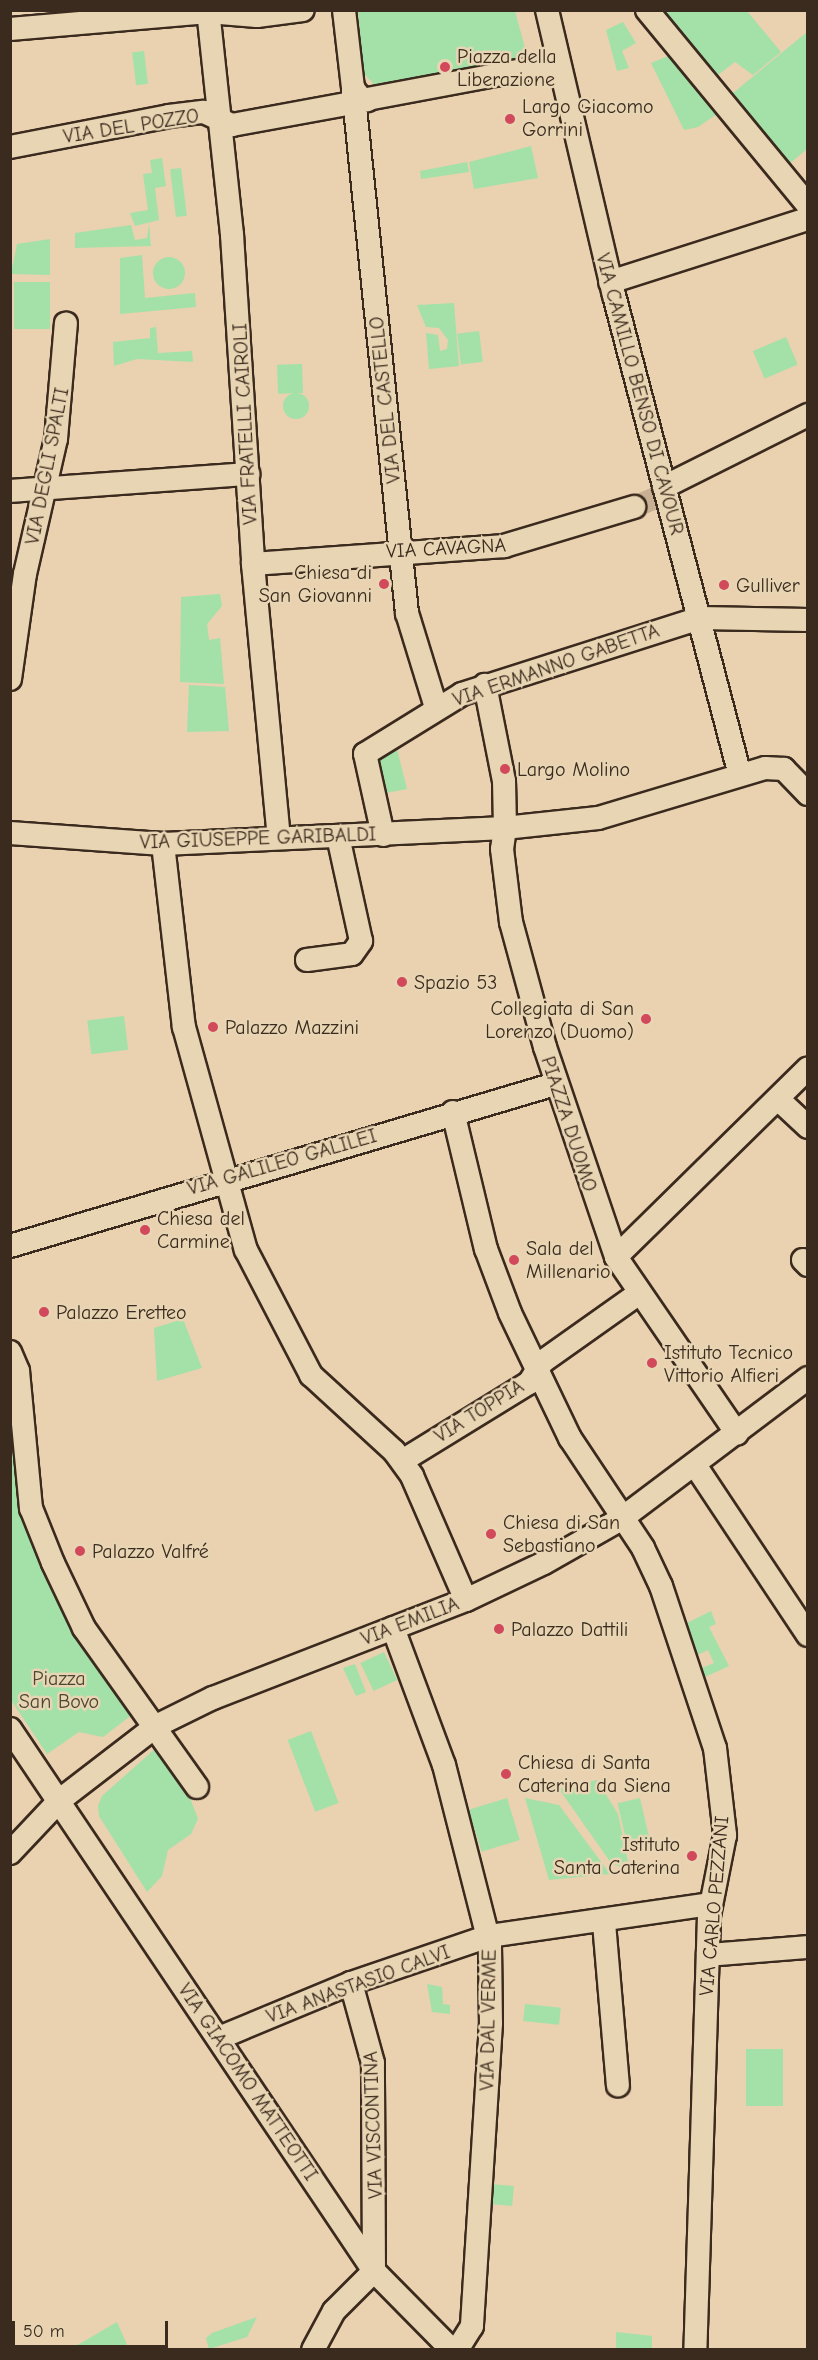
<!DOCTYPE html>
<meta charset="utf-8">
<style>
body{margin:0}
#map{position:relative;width:818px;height:2360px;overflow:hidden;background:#ead1b0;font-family:"Comic Neue",sans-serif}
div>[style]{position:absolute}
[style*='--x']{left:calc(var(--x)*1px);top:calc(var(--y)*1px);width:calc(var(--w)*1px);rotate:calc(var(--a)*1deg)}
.green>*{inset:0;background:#a3e1a8;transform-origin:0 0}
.round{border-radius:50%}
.street-tunnel>*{height:22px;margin-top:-11px;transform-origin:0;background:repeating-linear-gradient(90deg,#c7b093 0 22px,transparent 0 33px)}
.roads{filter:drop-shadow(2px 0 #3b2a1e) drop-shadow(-2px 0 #3b2a1e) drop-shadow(0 2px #3b2a1e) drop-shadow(0 -2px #3b2a1e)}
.street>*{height:22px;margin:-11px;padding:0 11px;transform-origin:11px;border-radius:11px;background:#e8d5b3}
.dots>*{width:16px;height:16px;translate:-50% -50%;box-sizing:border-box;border:3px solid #e8d5b3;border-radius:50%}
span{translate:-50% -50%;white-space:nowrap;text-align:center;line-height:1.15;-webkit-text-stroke:5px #e8d5b3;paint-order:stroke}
.poi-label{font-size:20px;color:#3b2a1e}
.left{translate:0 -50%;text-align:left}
.right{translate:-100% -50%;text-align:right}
.street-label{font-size:20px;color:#3b2a1e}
.park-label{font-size:20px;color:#4b4533}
.frame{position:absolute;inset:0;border:12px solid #3b2a1e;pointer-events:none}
.scale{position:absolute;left:12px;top:2321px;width:156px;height:27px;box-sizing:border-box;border:3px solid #3b2a1e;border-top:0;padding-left:8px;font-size:18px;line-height:21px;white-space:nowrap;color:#3b2a1e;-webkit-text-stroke:4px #e8d5b3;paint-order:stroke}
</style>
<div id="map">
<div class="green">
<div style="clip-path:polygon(358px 11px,515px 11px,528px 59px,376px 86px,363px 73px)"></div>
<div style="clip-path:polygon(665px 11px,747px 11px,781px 52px,753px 75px,735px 62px,718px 75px)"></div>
<div style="clip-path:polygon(623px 22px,636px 43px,622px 51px,629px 68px,617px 71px,606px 30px)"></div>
<div style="clip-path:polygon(807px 32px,807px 149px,789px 164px,733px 93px)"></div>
<div style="left:144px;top:51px;width:33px;height:12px;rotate:83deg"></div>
<div style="clip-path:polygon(673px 54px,720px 112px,698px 127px,684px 130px,651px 63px)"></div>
<div style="clip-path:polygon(531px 146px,538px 178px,474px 189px,469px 162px)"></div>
<div style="clip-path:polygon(162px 158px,166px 186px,155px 188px,159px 220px,135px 226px,130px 213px,148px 210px,143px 174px,152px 173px,150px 160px)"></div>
<div style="clip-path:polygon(467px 162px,469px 172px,421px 179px,420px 171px)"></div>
<div style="left:181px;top:168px;width:48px;height:11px;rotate:83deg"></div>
<div style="clip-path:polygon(149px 224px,151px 246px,75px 248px,75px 233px,131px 225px,135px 240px,147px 238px)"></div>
<div style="clip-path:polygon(50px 239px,50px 275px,11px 274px,17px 244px)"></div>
<div style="clip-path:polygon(142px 255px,145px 298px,195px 293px,196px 307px,120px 314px,120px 258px)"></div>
<div class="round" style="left:153px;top:257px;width:32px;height:32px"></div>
<div style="left:14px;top:282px;width:36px;height:47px"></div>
<div style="clip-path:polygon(454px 303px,459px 366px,429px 369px,426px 333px,438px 335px,440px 351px,447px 349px,448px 340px,439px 328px,426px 327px,417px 305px)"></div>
<div style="clip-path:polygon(156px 327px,158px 353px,192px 351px,193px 362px,137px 359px,114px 366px,113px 342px,150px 338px,150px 328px)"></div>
<div style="left:479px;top:331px;width:31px;height:22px;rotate:83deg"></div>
<div style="left:786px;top:337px;width:30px;height:36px;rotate:67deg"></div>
<div style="left:302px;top:364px;width:29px;height:25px;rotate:88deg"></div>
<div class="round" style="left:283px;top:393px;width:26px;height:26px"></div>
<div style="clip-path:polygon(220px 594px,222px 606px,207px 624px,209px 640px,220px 638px,224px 684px,180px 682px,181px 597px)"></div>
<div style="clip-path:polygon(189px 685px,225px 687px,229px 731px,187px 732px)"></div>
<div style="clip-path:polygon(396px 745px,407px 789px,381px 794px,373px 762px)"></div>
<div style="left:124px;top:1016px;width:34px;height:37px;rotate:83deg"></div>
<div style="clip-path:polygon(183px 1319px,202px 1368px,157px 1381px,154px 1328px)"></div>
<div style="clip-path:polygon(10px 1359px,23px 1522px,76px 1637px,133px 1714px,103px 1737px,79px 1732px,47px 1754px,11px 1700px)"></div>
<div style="clip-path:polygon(711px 1611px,716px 1624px,709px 1627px,729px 1666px,705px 1677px,702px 1668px,714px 1663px,708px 1650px,697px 1655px,685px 1624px)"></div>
<div style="left:384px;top:1652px;width:31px;height:26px;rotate:65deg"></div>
<div style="clip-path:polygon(355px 1664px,366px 1692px,356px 1696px,343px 1668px)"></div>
<div style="left:311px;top:1731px;width:77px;height:25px;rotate:69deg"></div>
<div style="clip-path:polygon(156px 1748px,190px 1798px,198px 1819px,191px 1834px,168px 1850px,162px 1876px,147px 1892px,99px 1816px,98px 1806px,102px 1796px)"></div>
<div style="clip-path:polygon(597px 1780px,618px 1814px,630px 1871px,611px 1863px,559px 1789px)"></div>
<div style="left:507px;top:1798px;width:44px;height:40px;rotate:73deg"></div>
<div style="clip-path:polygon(525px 1798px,559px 1805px,610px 1874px,549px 1880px)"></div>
<div style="left:640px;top:1798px;width:46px;height:23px;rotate:77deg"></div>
<div style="clip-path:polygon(427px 1984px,442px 1987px,443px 2004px,450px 2005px,450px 2014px,432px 2012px)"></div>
<div style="left:525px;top:2004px;width:36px;height:17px;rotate:6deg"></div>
<div style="left:746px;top:2049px;width:37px;height:57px"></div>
<div style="left:491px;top:2184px;width:23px;height:20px;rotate:5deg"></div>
<div style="clip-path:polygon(257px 2317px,247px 2337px,209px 2349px,206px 2338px,212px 2333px)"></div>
<div style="clip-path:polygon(117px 2322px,129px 2349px,68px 2349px,81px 2343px)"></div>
<div style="clip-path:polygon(616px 2332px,652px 2336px,652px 2349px,609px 2349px,616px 2349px)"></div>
</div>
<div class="street-tunnel">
<div style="--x:634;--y:507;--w:23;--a:-23"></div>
</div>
<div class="roads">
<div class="street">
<div style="--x:208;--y:10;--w:226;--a:83.9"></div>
<div style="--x:232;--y:235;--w:330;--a:86.3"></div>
<div style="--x:253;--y:564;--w:275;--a:84.6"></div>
<div style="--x:344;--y:10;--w:79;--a:83.4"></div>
<div style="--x:353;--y:88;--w:15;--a:53"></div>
<div style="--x:362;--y:100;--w:200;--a:-10.6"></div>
<div style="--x:547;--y:10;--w:293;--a:76.8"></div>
<div style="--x:614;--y:295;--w:496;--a:75.3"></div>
<div style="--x:647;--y:10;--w:253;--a:50.5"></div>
<div style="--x:10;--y:29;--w:199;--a:-4.9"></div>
<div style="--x:208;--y:12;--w:49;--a:4.7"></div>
<div style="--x:257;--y:16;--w:46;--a:-7.4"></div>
<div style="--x:353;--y:88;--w:528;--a:84.13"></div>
<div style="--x:407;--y:613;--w:98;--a:72.9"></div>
<div style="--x:10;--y:147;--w:162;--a:-11"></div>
<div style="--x:169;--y:116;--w:35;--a:-7"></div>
<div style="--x:204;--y:112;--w:31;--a:25"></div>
<div style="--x:232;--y:125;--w:138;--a:-10.4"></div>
<div style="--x:610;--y:282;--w:208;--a:-17.7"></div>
<div style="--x:664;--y:487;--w:161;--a:-26.6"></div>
<div style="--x:10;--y:491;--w:239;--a:-4.1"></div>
<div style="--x:253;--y:564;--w:252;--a:-4.1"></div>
<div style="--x:504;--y:546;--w:136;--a:-16.7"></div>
<div style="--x:10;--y:679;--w:106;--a:-81.9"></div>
<div style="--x:25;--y:574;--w:139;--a:-77.1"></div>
<div style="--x:56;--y:439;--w:116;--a:-85.1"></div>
<div style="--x:808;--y:794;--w:35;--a:-134"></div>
<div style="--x:784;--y:769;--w:19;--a:-177"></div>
<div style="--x:765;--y:768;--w:174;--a:163.3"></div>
<div style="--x:598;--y:818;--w:94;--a:173.9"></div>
<div style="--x:505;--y:828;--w:21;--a:98"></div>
<div style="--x:502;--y:849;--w:74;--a:83"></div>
<div style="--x:511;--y:922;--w:130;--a:74.8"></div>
<div style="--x:545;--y:1047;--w:222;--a:71.3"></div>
<div style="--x:616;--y:1257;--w:269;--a:-44.5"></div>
<div style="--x:10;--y:833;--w:153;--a:4.1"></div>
<div style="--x:163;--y:844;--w:342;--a:-2.7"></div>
<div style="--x:505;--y:828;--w:47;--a:-91.2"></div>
<div style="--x:504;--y:781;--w:98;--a:-101.2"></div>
<div style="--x:383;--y:835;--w:83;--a:-102.5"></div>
<div style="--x:365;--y:754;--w:114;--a:-31.7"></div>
<div style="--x:462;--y:694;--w:250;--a:-17.7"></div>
<div style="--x:700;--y:618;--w:108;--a:1.1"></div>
<div style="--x:163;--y:844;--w:184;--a:83.5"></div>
<div style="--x:184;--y:1027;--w:231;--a:74.5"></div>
<div style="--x:246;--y:1250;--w:141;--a:62.5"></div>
<div style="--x:311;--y:1375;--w:113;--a:42.5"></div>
<div style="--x:394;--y:1451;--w:31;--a:54"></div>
<div style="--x:412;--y:1476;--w:135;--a:66.5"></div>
<div style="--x:307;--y:960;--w:45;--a:-7.6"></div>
<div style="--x:352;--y:954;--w:16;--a:-55"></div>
<div style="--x:361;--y:941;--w:107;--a:-102.4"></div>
<div style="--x:779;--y:1100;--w:40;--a:43"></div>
<div style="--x:453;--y:1112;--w:141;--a:76.5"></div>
<div style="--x:486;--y:1249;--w:68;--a:69.4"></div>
<div style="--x:510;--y:1313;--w:139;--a:64.4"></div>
<div style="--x:570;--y:1438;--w:132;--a:56.4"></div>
<div style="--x:643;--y:1548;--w:42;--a:64.7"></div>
<div style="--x:661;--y:1586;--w:171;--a:71.6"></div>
<div style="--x:715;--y:1748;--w:88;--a:83.4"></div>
<div style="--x:725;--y:1835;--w:83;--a:101.2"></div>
<div style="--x:709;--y:1916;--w:434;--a:91.8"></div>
<div style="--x:10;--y:1246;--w:569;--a:-16.55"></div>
<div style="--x:616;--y:1257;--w:214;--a:55.6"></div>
<div style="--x:803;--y:1260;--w:7;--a:45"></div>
<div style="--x:10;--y:1352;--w:21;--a:67"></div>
<div style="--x:18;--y:1371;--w:138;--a:84.6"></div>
<div style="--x:31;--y:1508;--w:59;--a:68.2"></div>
<div style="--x:53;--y:1563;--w:72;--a:64.5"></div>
<div style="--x:84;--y:1628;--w:195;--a:54.6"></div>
<div style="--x:402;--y:1461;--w:149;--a:-31.6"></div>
<div style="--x:529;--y:1383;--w:25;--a:-58"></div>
<div style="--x:542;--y:1362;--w:118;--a:-35.3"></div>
<div style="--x:695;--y:1465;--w:204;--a:56.4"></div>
<div style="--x:393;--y:1628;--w:146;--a:69.6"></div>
<div style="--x:444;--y:1765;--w:186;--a:75.7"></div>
<div style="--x:490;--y:1945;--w:78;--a:89.3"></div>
<div style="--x:491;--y:2023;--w:304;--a:93.6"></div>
<div style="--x:472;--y:2326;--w:28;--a:122"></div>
<div style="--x:10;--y:1729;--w:653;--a:56.12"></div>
<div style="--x:374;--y:2271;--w:111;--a:45.4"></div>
<div style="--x:10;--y:1853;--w:73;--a:-46.7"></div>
<div style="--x:60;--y:1800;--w:121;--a:-37.6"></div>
<div style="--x:156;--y:1726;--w:64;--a:-26.2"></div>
<div style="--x:213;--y:1698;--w:271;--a:-21.2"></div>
<div style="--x:466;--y:1600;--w:86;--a:-25.4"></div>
<div style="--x:544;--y:1563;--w:89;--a:-29.7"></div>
<div style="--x:621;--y:1519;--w:234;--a:-37"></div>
<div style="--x:604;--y:1923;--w:163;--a:85.1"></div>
<div style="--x:708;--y:1955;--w:100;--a:-4.6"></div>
<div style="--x:219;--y:2038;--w:143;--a:-22.6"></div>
<div style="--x:351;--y:1983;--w:146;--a:-18.8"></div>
<div style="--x:489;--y:1936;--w:224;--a:-8.2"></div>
<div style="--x:313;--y:2350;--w:44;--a:-61.7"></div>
<div style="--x:334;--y:2311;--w:57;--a:-45"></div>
<div style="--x:374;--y:2271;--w:208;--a:-90.3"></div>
<div style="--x:373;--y:2063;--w:83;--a:-105.4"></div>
</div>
</div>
<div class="dots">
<div style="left:445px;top:67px;background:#d1495b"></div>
<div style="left:510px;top:119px;background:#d1495b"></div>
<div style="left:384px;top:584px;background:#d1495b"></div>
<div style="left:724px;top:585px;background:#d1495b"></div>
<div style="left:505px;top:769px;background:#d1495b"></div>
<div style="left:402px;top:982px;background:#d1495b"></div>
<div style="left:646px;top:1019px;background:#d1495b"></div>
<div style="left:213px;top:1027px;background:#d1495b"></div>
<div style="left:145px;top:1230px;background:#d1495b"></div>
<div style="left:514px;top:1260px;background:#d1495b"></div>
<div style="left:44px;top:1312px;background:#d1495b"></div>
<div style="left:652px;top:1363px;background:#d1495b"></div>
<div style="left:491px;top:1534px;background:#d1495b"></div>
<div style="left:80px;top:1551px;background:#d1495b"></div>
<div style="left:499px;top:1629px;background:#d1495b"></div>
<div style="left:506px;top:1774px;background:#d1495b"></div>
<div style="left:692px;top:1856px;background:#d1495b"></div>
</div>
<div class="poi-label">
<span class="left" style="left:457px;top:68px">Piazza della<br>Liberazione</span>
<span class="left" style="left:522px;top:118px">Largo Giacomo<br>Gorrini</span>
<span class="right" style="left:372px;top:584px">Chiesa di<br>San Giovanni</span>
<span class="left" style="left:736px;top:585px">Gulliver</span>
<span class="left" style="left:517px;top:769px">Largo Molino</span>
<span class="left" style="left:414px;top:982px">Spazio 53</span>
<span class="right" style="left:634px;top:1020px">Collegiata di San<br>Lorenzo (Duomo)</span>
<span class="left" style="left:225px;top:1027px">Palazzo Mazzini</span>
<span class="left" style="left:157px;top:1230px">Chiesa del<br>Carmine</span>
<span class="left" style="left:526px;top:1260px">Sala del<br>Millenario</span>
<span class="left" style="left:56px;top:1312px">Palazzo Eretteo</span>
<span class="left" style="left:664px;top:1364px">Istituto Tecnico<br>Vittorio Alfieri</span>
<span class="left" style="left:503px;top:1534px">Chiesa di San<br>Sebastiano</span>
<span class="left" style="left:92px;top:1551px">Palazzo Valfré</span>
<span class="left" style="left:511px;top:1629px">Palazzo Dattili</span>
<span class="left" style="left:518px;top:1774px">Chiesa di Santa<br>Caterina da Siena</span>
<span class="right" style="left:680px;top:1856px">Istituto<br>Santa Caterina</span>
</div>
<div class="street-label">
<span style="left:131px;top:126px;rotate:-9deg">VIA DEL POZZO</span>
<span style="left:640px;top:394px;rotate:75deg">VIA CAMILLO BENSO DI CAVOUR</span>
<span style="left:385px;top:400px;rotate:-96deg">VIA DEL CASTELLO</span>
<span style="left:245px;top:424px;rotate:-93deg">VIA FRATELLI CAIROLI</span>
<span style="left:47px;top:466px;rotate:-79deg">VIA DEGLI SPALTI</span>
<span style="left:446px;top:548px;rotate:-3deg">VIA CAVAGNA</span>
<span style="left:556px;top:665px;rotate:-19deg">VIA ERMANNO GABETTA</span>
<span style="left:258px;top:838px;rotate:-2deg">VIA GIUSEPPE GARIBALDI</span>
<span style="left:569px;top:1124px;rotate:72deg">PIAZZA DUOMO</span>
<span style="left:282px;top:1162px;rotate:-16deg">VIA GALILEO GALILEI</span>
<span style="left:479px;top:1411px;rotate:-32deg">VIA TOPPIA</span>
<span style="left:410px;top:1621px;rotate:-21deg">VIA EMILIA</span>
<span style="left:714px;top:1906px;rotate:-85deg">VIA CARLO PEZZANI</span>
<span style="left:358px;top:1984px;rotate:-20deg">VIA ANASTASIO CALVI</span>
<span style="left:488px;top:2020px;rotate:-89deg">VIA DAL VERME</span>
<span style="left:248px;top:2082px;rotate:56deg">VIA GIACOMO MATTEOTTI</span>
<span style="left:373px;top:2125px;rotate:-92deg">VIA VISCONTINA</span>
</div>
<div class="park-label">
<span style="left:59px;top:1690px">Piazza<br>San Bovo</span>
</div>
<div class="frame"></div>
<div class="scale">50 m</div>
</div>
